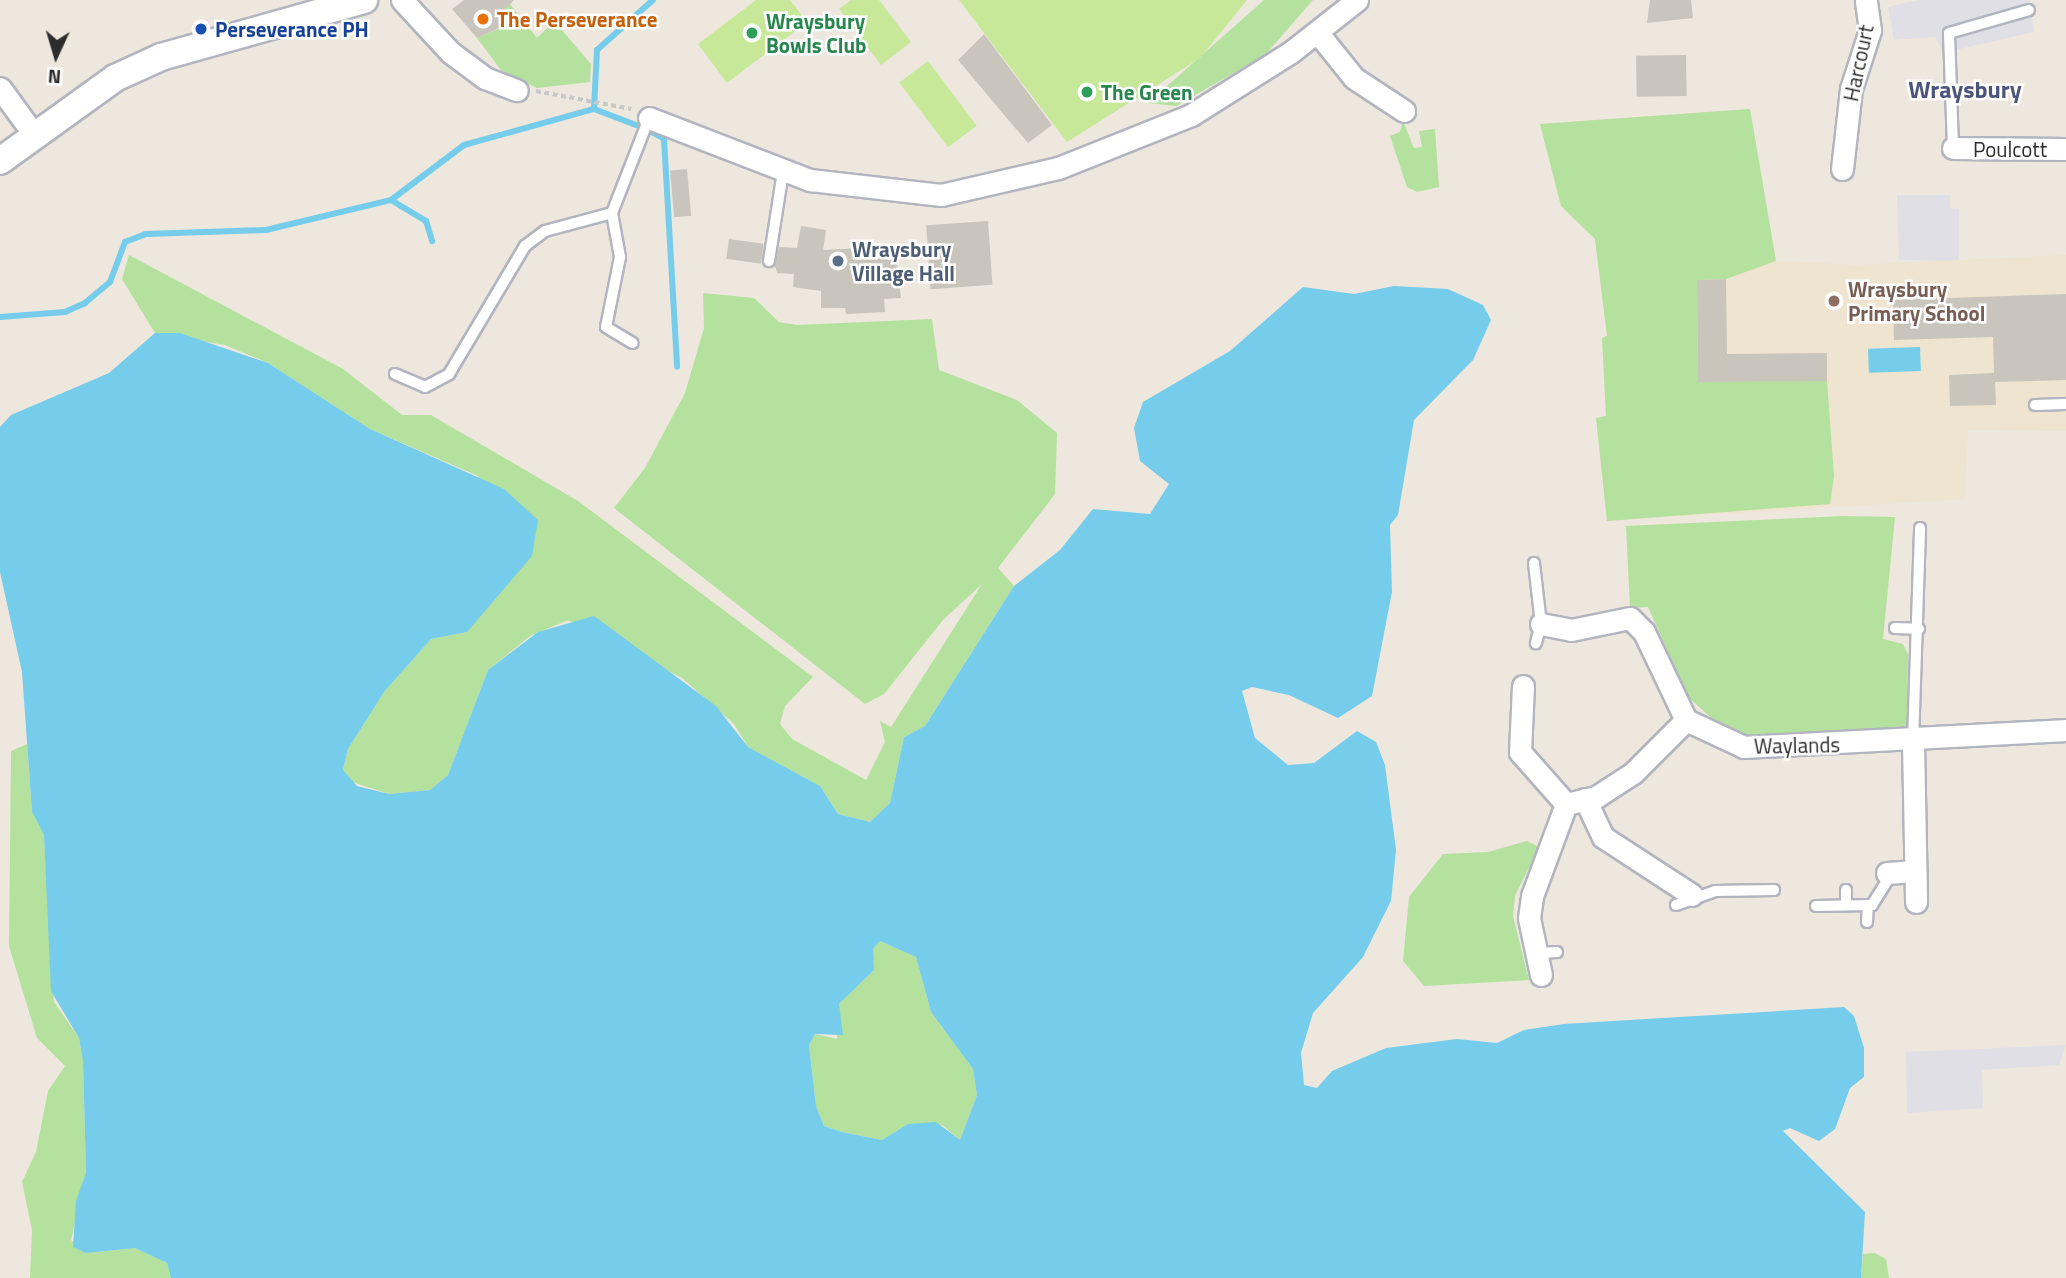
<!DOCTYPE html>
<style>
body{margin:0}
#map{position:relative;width:2066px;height:1278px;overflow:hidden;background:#ede7de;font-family:"Titillium Web",sans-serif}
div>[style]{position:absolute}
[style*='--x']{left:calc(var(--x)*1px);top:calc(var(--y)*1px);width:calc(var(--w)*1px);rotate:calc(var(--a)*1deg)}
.industrial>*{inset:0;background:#e1dfe6}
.education>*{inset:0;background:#eee4cf}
.green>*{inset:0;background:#b4e19d}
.pitch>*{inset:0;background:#c7e899;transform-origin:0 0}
.water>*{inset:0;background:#75cceb;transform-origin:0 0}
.stream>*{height:6px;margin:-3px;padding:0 3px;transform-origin:3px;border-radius:3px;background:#75cceb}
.building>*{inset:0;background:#c9c5bd;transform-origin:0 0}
.path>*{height:3.5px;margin-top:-1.75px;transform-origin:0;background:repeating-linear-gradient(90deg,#c8c8c8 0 5px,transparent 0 8.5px)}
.roads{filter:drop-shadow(2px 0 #b2b5bf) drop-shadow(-2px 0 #b2b5bf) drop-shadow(0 2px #b2b5bf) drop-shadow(0 -2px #b2b5bf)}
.service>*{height:10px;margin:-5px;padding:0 5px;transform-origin:5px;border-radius:5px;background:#fff}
.minor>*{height:21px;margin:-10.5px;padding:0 10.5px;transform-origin:10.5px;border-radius:10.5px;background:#fff}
.tertiary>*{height:26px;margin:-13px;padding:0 13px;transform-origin:13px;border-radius:13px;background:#fff}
.dots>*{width:19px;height:19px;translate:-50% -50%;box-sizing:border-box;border:4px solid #fff;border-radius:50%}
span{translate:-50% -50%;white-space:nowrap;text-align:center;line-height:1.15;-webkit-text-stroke:5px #fff;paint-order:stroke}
.food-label{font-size:21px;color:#c56008;font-weight:700}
.left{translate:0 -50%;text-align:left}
.leisure-label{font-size:21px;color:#27864d;font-weight:700}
.transit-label{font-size:21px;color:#164399;font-weight:700}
.street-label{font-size:21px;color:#2c2c2c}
.service-label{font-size:21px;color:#4e5e75;font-weight:700}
.education-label{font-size:21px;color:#785e54;font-weight:700}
.quarter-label{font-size:24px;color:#4d557b;font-weight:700}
.north{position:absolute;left:21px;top:21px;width:70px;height:70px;-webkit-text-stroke:5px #fff;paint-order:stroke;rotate:184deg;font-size:19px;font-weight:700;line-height:28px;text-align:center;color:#2c2c2c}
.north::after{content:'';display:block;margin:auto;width:24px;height:32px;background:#2c2c2c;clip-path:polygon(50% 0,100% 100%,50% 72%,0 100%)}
</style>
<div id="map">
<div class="industrial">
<div style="clip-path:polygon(1918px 0,2030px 0,2034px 32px,1955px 50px,1958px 125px,1947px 125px,1944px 52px,1935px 37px,1894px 40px,1888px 7px)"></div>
<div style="clip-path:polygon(1897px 195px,1950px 195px,1950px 208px,1959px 209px,1959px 261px,1899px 260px)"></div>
<div style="clip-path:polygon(2066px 1045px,2059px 1065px,1982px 1070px,1983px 1108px,1907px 1113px,1906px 1052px)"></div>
</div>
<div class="education">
<div style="clip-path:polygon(1750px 109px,1776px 261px,1856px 265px,2066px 255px,2066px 431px,1968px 430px,1965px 499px,1607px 521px,1596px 418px,1606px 416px,1602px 338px,1607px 336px,1595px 239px,1561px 206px,1540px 124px)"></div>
</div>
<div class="green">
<div style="clip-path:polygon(1264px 0,1313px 0,1265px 55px,1176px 106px,1148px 103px)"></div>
<div style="clip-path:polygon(510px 4px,537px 38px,554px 21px,591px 64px,590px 82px,537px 88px,501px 70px,477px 38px,508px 25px,501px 14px)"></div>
<div style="clip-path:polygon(1750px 109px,1776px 261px,1726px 279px,1697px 280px,1698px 381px,1827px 381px,1834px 476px,1830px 504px,1607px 521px,1596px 418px,1606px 416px,1602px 338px,1607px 336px,1595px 239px,1561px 206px,1540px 124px)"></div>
<div style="clip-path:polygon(1403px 121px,1414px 148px,1422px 147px,1419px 131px,1435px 129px,1439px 187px,1417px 192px,1407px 187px,1390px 136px,1400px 132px)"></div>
<div style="clip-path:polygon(129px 255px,343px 369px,402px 415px,431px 415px,578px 501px,813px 677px,785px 706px,780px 724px,792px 739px,866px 780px,885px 742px,880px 721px,891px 727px,982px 584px,943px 620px,884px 694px,865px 704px,614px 508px,645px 468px,685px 393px,704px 328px,703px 293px,754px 298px,779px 322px,797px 325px,932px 319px,939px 370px,1017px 400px,1057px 433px,1055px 494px,998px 568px,1014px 586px,925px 726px,904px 737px,890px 803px,870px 822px,838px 814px,820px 786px,748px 747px,734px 724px,682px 678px,568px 620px,530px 636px,488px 670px,448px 775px,430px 790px,389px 794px,349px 781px,343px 770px,348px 749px,384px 692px,431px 639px,467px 632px,478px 476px,370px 429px,268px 363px,225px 345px,155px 333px,122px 279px)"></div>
<div style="clip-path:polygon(1845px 516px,1895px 517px,1883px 639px,1903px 644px,1908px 654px,1907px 726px,1898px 732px,1746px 736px,1725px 730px,1689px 698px,1648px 607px,1630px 608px,1626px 526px)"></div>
<div style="clip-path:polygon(27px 744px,32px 812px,44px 835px,54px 1002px,79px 1038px,83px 1061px,86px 1173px,71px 1240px,86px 1253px,135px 1248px,167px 1263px,171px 1278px,30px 1278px,32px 1230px,22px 1182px,36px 1152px,48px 1091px,65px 1066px,37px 1038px,9px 946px,11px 751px)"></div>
<div style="clip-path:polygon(1527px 841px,1539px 847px,1515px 896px,1513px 916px,1529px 980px,1424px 986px,1403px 961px,1409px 897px,1443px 854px,1488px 852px)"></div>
<div style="clip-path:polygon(880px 941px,916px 957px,931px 1012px,973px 1069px,977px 1095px,960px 1140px,942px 1125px,908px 1124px,882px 1140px,842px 1132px,824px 1126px,816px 1106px,809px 1045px,815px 1034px,837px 1039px,839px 1004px,874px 970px,872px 949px)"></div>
<div style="clip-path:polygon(1875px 1253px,1886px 1259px,1889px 1278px,1861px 1278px,1863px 1254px)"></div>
</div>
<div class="pitch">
<div style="clip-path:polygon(756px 0,790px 0,807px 22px,727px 83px,698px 44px)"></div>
<div style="clip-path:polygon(851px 0,879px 0,911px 42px,881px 65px,839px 9px)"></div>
<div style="clip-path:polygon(959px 0,1247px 0,1200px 58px,1067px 142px)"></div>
<div style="left:928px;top:61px;width:81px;height:36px;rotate:53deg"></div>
</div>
<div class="water">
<div style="clip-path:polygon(evenodd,1394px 286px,1448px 289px,1483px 305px,1491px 320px,1473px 360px,1414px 420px,1398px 515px,1390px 525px,1392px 592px,1372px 696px,1338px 718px,1289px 695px,1252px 687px,1242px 691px,1255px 738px,1288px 765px,1314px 763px,1357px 731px,1376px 742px,1385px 765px,1396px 850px,1391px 901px,1363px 957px,1313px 1013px,1301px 1053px,1304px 1085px,1317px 1088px,1332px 1071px,1386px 1048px,1457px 1039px,1497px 1043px,1524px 1030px,1564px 1024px,1844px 1007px,1854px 1016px,1864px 1048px,1864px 1077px,1850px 1088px,1835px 1129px,1819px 1141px,1790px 1128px,1783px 1131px,1865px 1212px,1861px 1278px,171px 1278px,167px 1263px,135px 1248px,86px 1253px,73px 1247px,76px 1201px,86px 1173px,83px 1061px,79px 1038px,51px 991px,44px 835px,32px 812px,22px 672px,0 572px,0 427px,11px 415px,109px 373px,155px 333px,180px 333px,268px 363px,370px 429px,504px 489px,538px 520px,532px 556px,467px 632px,431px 639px,384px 692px,348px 749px,343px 770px,357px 786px,389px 794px,430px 790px,448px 775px,488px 670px,538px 632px,594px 616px,716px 706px,748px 747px,820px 786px,838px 814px,870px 822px,890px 803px,904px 737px,925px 726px,1014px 586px,1060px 550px,1093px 509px,1150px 514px,1169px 484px,1140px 461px,1134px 428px,1143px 402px,1230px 351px,1303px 287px,1354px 294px,1394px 286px,880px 941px,916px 957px,931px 1012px,973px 1069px,977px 1095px,960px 1140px,936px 1122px,908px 1124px,882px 1140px,842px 1132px,824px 1126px,816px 1106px,809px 1045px,815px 1034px,843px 1035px,839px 1004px,874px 970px,873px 949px,880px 941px)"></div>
<div style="left:1920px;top:347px;width:24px;height:52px;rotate:88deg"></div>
</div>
<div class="stream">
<div style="--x:594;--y:109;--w:59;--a:-87.1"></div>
<div style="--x:597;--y:50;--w:75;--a:-41.8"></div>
<div style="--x:652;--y:132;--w:14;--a:30"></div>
<div style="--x:664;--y:139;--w:228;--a:86.7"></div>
<div style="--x:391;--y:200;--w:41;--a:31"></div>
<div style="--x:426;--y:221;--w:21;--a:73"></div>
<div style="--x:0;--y:317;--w:65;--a:-4.4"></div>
<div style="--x:65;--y:312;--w:22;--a:-24"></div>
<div style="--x:85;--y:303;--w:33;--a:-40"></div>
<div style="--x:110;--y:282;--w:43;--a:-69.4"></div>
<div style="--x:125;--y:242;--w:22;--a:-21"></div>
<div style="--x:146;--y:234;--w:120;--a:-1.9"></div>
<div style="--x:266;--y:230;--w:129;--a:-13.5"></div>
<div style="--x:391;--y:200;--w:91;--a:-37"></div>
<div style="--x:464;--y:145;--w:135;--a:-15.5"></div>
<div style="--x:594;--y:109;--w:45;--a:20.9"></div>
</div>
<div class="building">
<div style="clip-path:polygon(464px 0,514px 0,501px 14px,509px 24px,477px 38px,452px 9px)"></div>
<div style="clip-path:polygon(1650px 0,1691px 0,1693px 18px,1647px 23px)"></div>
<div style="clip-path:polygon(984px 34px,1052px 125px,1028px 143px,958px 60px)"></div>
<div style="left:1686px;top:55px;width:41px;height:50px;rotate:89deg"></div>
<div style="left:687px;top:169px;width:47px;height:17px;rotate:85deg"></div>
<div style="left:988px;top:221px;width:64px;height:62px;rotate:86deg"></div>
<div style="clip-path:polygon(801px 226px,826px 230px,823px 250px,895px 246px,901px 298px,884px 299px,885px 312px,846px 314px,845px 308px,821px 308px,821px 291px,793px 287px,794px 274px,777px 273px,775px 266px,779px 247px,797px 248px)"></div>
<div style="left:729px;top:239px;width:35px;height:20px;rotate:8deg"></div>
<div style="clip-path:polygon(1726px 279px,1727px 354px,1827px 353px,1827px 381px,1698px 382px,1697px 280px)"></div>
<div style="clip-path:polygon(2066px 294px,2066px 380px,1995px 382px,1996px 405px,1950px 406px,1949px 375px,1994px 373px,1993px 337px,1894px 340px,1893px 300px)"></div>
</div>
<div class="path">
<div style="--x:536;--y:91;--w:97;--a:10.7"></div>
</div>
<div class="roads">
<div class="service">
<div style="--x:1953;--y:148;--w:115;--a:-92"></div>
<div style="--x:1949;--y:33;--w:83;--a:-16"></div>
<div style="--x:612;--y:213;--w:45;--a:79.7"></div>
<div style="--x:620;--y:257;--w:71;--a:101.3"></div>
<div style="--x:606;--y:327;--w:31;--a:31"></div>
<div style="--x:769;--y:261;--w:90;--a:-81.1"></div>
<div style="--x:395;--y:374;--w:33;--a:23"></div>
<div style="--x:425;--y:387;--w:27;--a:-28"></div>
<div style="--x:449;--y:374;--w:149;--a:-59.3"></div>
<div style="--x:525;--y:246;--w:25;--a:-37"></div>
<div style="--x:545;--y:231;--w:69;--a:-15"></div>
<div style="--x:612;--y:213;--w:102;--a:-68.7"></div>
<div style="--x:2035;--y:405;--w:31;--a:-2"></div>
<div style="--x:1534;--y:563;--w:61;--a:83.5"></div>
<div style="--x:1541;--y:624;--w:20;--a:105"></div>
<div style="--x:1895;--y:628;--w:24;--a:2"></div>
<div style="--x:1913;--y:742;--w:214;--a:-88.1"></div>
<div style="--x:1846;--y:890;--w:15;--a:90"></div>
<div style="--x:1676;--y:905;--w:41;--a:-19.7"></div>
<div style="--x:1715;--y:891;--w:59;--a:-1"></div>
<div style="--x:1816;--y:906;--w:56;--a:-1"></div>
<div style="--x:1872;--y:905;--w:38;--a:-58"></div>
<div style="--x:1867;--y:922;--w:17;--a:-87"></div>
<div style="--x:1540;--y:953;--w:17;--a:-3"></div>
</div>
<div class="minor">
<div style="--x:402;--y:0;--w:71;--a:47.3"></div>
<div style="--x:450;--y:52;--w:44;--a:36.6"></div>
<div style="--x:485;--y:78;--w:34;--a:21"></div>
<div style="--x:1317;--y:32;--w:59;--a:51.2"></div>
<div style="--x:1354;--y:78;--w:60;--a:33.4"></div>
<div style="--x:0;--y:88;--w:59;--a:53.9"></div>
<div style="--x:649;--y:118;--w:173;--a:21.1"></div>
<div style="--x:810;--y:180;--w:132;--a:6.5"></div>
<div style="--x:941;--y:195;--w:120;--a:-13"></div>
<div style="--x:1058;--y:168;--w:143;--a:-21.7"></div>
<div style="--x:1191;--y:115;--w:118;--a:-32.2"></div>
<div style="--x:1291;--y:52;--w:84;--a:-38.2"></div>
<div style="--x:1953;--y:148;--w:113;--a:0.5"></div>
<div style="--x:1842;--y:169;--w:81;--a:-83.6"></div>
<div style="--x:1851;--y:89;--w:62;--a:-72.1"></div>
<div style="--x:1870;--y:30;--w:30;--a:-98"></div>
<div style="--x:1541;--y:624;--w:31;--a:11"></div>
<div style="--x:1571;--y:630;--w:60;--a:-11.5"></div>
<div style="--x:1630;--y:618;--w:20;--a:45"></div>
<div style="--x:1644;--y:632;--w:98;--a:64.5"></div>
<div style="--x:1686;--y:720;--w:64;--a:25"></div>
<div style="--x:1744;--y:747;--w:322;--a:-3"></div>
<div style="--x:1523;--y:686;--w:66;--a:92.6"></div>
<div style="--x:1520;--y:752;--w:69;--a:48.5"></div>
<div style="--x:1913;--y:742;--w:160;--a:88.9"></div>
<div style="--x:1585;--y:799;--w:42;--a:64.7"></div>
<div style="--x:1603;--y:837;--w:106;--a:33.1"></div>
<div style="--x:1887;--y:873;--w:28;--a:-4"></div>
<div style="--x:1541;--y:975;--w:58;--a:-101.9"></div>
<div style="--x:1529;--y:918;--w:22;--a:-82"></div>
<div style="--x:1532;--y:896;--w:98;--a:-69.7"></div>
<div style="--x:1566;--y:804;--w:31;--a:-13"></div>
<div style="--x:1596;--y:797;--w:44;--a:-33"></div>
<div style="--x:1633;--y:773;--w:75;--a:-45"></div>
</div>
<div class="tertiary">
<div style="--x:0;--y:161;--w:142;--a:-35.8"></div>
<div style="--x:115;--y:78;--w:51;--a:-24.5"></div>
<div style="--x:161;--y:57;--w:211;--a:-15.7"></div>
</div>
</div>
<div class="dots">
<div style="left:483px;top:19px;background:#e8710a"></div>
<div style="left:201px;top:29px;background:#1a4fb4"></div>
<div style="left:752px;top:33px;background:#2e9e5b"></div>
<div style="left:1087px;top:92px;background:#2e9e5b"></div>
<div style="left:838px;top:261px;background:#5c6f8a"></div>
<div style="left:1834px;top:301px;background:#8d6e63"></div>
</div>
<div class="food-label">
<span class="left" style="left:497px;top:19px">The Perseverance</span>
</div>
<div class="leisure-label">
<span class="left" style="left:766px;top:33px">Wraysbury<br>Bowls Club</span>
<span class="left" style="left:1101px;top:92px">The Green</span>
</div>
<div class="transit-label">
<span class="left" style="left:215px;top:29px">Perseverance PH</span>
</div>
<div class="street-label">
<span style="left:1858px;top:63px;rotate:-78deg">Harcourt</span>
<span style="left:2010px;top:149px">Poulcott</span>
<span style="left:1797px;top:745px;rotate:-1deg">Waylands</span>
</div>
<div class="service-label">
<span class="left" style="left:852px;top:261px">Wraysbury<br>Village Hall</span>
</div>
<div class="education-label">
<span class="left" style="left:1848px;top:301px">Wraysbury<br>Primary School</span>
</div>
<div class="quarter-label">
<span style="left:1965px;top:90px">Wraysbury</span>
</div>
<div class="north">N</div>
</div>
